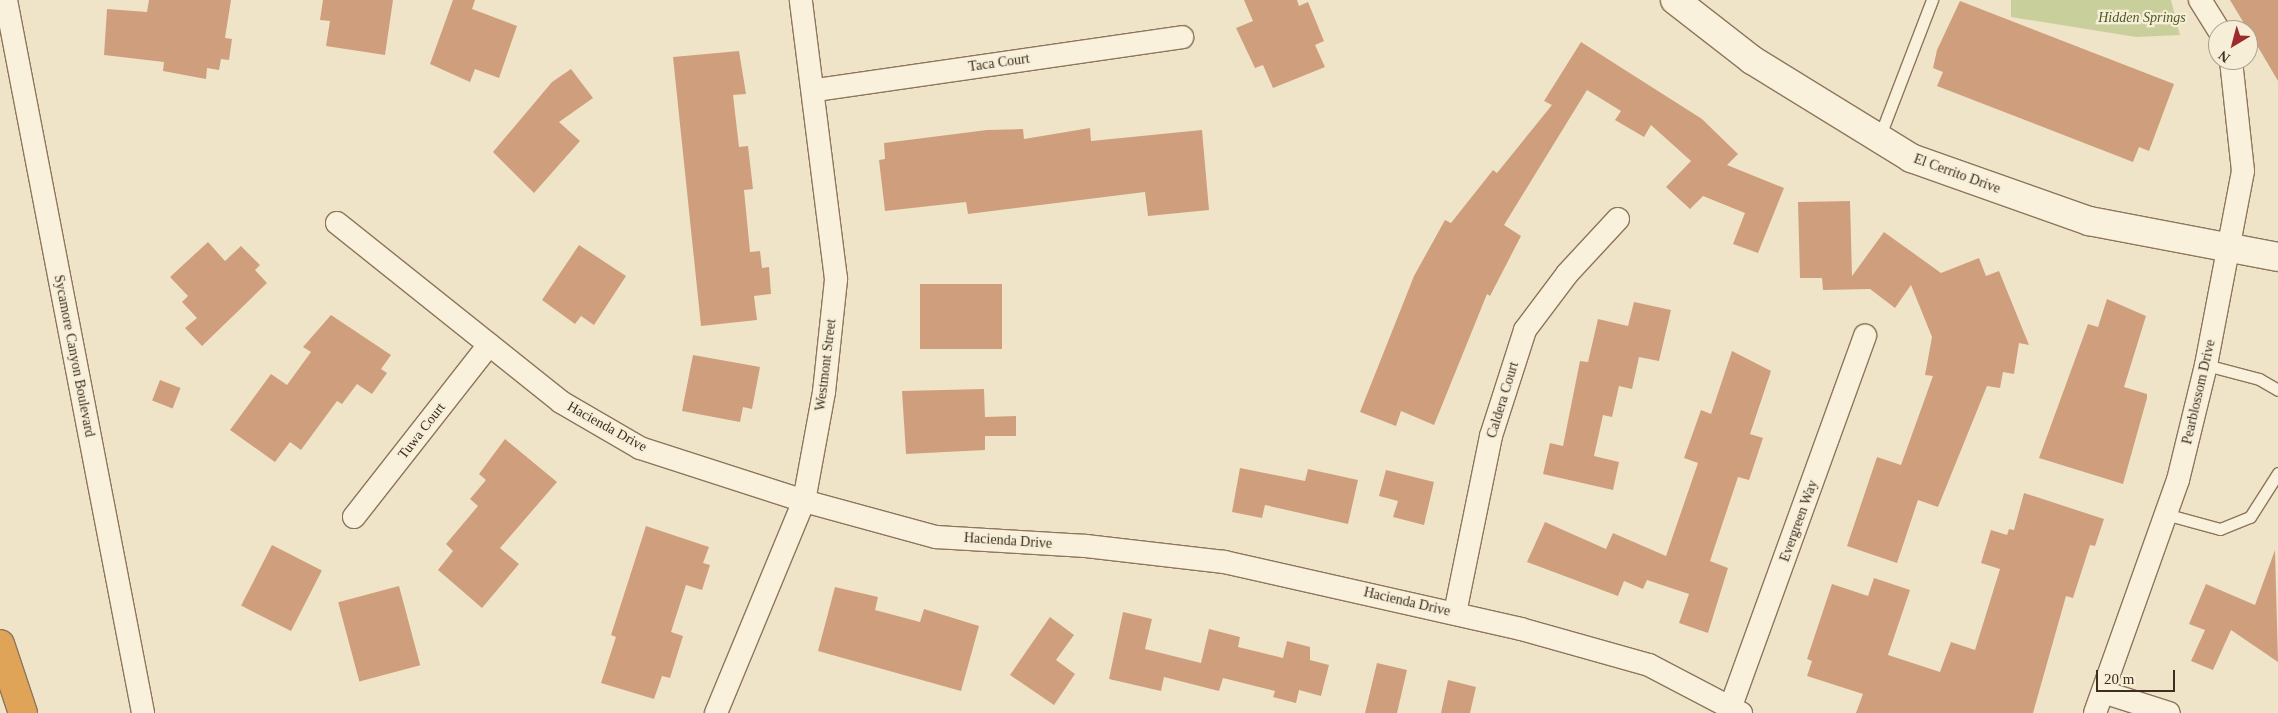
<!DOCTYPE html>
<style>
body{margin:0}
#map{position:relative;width:2278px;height:713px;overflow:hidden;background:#f0e4c8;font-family:"Times New Roman",serif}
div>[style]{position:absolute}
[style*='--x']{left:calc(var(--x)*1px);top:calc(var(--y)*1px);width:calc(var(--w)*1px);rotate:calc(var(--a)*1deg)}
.green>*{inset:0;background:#c9cf9b}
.building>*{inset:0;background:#cf9f7d;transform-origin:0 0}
.roads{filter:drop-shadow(1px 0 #8d765c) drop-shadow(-1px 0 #8d765c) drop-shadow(0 1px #8d765c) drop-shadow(0 -1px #8d765c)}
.lane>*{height:11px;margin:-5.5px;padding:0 5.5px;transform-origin:5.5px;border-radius:5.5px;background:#faf1dc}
.street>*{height:22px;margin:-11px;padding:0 11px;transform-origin:11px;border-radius:11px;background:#faf1dc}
.secondary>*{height:28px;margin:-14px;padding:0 14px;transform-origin:14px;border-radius:14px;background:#faf1dc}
.highway>*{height:28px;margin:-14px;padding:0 14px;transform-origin:14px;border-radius:14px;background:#e0a458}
span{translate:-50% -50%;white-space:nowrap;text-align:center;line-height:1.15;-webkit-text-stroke:4.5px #f7eed8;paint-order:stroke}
.park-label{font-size:14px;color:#4d5a26;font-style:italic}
.street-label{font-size:14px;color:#3d2e20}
.north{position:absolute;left:2208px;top:20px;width:50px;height:50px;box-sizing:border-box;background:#f7eed8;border:1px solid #ada18e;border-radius:50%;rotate:217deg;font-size:14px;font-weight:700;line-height:20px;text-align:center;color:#3d2e20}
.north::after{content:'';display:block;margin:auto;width:18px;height:22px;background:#9e2a2b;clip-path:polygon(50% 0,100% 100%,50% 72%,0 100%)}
.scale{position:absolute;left:2096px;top:670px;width:79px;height:22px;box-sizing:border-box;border:2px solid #3d2e20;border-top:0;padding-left:6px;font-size:15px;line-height:18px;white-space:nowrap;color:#3d2e20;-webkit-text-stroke:4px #f7eed8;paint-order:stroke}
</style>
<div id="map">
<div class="green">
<div style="clip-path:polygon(2011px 0,2171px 0,2180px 35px,2136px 37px,2011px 17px)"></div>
</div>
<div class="building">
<div style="clip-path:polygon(149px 0,231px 0,225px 38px,232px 39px,229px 60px,221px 59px,219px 70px,207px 68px,206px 79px,163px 71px,164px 62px,104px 55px,107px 9px,147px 12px)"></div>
<div style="clip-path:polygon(323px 0,393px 0,385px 55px,326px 46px,330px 21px,320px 20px)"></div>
<div style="clip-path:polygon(453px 0,475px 0,472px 9px,517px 26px,499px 78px,475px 69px,470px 82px,430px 64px)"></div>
<div style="clip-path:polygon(1244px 0,1297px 0,1299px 6px,1308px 2px,1324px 41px,1315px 45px,1325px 67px,1273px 88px,1263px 65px,1255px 68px,1236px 28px,1253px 21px)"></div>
<div style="clip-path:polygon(2230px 0,2278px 0,2278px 81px,2248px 30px)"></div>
<div style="clip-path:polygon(1960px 1px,2174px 84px,2149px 151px,2139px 147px,2133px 162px,1937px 86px,1943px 72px,1933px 68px,1937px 50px)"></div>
<div style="clip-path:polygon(1581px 42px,1702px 119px,1738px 154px,1727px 165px,1784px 188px,1758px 253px,1733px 244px,1745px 213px,1703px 196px,1690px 209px,1666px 187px,1691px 161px,1651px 125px,1644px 137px,1615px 120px,1621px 111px,1587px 90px,1504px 225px,1521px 236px,1490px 296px,1487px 294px,1434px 425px,1401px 411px,1396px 426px,1360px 412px,1414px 276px,1445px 220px,1451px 223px,1493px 170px,1497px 173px,1552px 105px,1544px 101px)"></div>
<div style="clip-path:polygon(739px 51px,746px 94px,733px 95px,739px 147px,748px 146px,753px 189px,744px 190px,750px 252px,760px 251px,762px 268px,769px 267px,771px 294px,754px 296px,757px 320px,701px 326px,673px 57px)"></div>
<div style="clip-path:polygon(571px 69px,593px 98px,559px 122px,580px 141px,534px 193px,493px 152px,552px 82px)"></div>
<div style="clip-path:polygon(1090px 128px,1091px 141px,1202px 130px,1209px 210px,1148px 216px,1145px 192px,968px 214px,966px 202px,885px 211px,879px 160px,885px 159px,884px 143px,987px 130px,1023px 129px,1024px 139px)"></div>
<div style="clip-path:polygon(1850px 201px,1852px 276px,1884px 232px,1941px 273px,1979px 258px,1986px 276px,1999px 271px,2029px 345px,2019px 343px,2014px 374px,2003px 372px,2000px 388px,1987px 386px,1938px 507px,1918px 500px,1897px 563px,1847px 546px,1877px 457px,1901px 465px,1933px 376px,1925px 375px,1932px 337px,1911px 285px,1895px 308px,1870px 289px,1823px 290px,1822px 278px,1800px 278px,1798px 202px)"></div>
<div style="clip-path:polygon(208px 242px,225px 261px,241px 246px,260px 265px,255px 270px,267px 283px,202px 346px,185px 328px,197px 318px,182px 302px,188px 296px,170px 277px)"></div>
<div style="clip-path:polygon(579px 245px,626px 276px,594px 325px,581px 316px,575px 324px,542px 300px)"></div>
<div style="left:920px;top:284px;width:82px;height:65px"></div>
<div style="clip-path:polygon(2107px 299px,2146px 316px,2124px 387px,2147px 394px,2147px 398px,2123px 484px,2039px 458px,2088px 324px,2098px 327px)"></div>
<div style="clip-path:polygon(1634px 302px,1671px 310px,1659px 361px,1639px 357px,1632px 389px,1619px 386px,1612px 417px,1603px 415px,1594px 456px,1619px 462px,1613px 490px,1543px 474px,1550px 443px,1563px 446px,1580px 361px,1588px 362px,1598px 319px,1628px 326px)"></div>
<div style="clip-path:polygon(331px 315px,391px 355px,381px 369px,387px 373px,372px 394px,357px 384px,342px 404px,337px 401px,301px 450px,290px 442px,275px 462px,230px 430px,271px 374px,287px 385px,311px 352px,303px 347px)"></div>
<div style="clip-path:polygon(1732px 351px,1771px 371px,1750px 434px,1763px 438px,1749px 480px,1738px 477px,1710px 561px,1728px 568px,1708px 633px,1679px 623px,1689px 594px,1647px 580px,1643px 589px,1624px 581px,1618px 596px,1527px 562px,1545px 522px,1606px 549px,1613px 533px,1666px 556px,1698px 463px,1684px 458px,1701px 410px,1711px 414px)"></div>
<div style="clip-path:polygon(693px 355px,760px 367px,752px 409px,743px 407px,740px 422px,682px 411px)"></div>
<div style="left:160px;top:380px;width:22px;height:22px;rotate:21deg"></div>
<div style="clip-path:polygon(984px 389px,985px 417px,1016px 416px,1016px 436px,985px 436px,985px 450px,906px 454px,902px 391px)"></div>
<div style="clip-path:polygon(505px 439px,557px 482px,500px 548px,519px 564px,482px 608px,438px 570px,453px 551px,446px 544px,478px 506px,470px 499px,486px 480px,479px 474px)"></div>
<div style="clip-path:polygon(1240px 468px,1305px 481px,1308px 469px,1358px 480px,1348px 524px,1265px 505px,1262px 518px,1232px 512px)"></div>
<div style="clip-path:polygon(1386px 470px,1434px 482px,1424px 525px,1393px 517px,1398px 501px,1379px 496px)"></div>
<div style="clip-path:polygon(2024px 493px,2104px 519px,2095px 546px,2090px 545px,2073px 598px,2066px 596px,2033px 713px,1856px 713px,1863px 694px,1807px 676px,1812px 661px,1807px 659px,1832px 584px,1868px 596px,1874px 578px,1910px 590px,1888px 655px,1940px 672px,1951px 642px,1975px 650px,2000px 569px,1981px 563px,1991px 530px,2007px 535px,2009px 529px,2014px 530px)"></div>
<div style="clip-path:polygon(646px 526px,709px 547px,703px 563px,710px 565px,702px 590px,686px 585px,671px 632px,683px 636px,670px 678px,662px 676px,654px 699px,601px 683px,616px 637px,611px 635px)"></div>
<div style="left:272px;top:545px;width:56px;height:68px;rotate:27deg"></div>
<div style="clip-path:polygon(2275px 550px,2278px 662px,2231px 630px,2213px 670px,2191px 661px,2205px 630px,2189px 624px,2206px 584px,2255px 605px)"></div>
<div style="left:399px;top:586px;width:82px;height:63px;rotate:75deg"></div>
<div style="clip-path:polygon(835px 587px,878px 597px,875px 610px,920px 622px,924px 609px,979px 626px,961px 691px,818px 651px)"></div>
<div style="clip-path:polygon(1123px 612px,1152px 619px,1145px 649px,1201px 663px,1209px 629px,1240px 637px,1238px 647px,1283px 658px,1287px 641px,1310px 647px,1310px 660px,1329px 665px,1321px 696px,1299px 690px,1296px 703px,1273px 697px,1275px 691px,1223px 678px,1219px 691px,1164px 677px,1161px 691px,1109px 679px)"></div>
<div style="clip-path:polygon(1050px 617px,1074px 635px,1056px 660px,1075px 674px,1054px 705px,1010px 675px)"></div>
<div style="clip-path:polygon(1377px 663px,1407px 670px,1397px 713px,1365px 713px)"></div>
<div style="clip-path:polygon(1448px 680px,1476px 687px,1470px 713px,1441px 713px)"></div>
</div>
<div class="roads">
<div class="lane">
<div style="--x:1879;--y:138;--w:148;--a:-69"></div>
<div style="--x:2206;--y:365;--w:55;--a:14.8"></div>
<div style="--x:2259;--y:379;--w:22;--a:30"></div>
<div style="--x:2165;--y:514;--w:57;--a:15.3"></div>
<div style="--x:2220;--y:529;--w:32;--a:-22"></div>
<div style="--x:2250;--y:517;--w:52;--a:-57.5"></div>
</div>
<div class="street">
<div style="--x:6;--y:0;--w:726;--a:79.12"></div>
<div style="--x:2200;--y:0;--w:36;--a:58"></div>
<div style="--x:816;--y:90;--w:370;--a:-8.2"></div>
<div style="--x:337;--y:223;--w:287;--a:38.6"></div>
<div style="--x:561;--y:402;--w:91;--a:30.2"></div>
<div style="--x:640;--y:448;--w:172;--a:17.9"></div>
<div style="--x:804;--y:501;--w:137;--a:15.3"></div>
<div style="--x:936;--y:537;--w:150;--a:3.4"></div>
<div style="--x:1086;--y:546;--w:139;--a:6.6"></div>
<div style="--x:1224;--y:562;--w:304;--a:12.7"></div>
<div style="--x:1521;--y:629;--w:133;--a:15.7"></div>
<div style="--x:1649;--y:665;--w:104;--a:27.6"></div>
<div style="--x:354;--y:517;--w:219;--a:-51.9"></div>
<div style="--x:1455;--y:613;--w:181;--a:-78.5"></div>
<div style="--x:1491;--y:436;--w:111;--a:-72.2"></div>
<div style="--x:1525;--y:330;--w:70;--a:-53.1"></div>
<div style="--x:1567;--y:274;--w:75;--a:-47.2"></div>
<div style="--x:2103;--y:692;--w:69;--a:17.7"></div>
<div style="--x:1731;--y:706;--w:394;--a:-70.1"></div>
<div style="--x:716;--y:713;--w:230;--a:-67.5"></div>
<div style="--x:804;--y:501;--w:111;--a:-79.6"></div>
<div style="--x:824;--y:392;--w:114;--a:-83.9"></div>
<div style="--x:836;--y:279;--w:281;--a:-97.2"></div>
<div style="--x:2095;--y:713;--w:247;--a:-70.4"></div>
<div style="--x:2178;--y:480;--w:118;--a:-76.3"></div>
<div style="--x:2206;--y:365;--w:197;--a:-79.2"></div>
<div style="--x:2243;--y:171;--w:112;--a:-96.2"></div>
</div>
<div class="secondary">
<div style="--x:1675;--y:0;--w:98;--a:37.9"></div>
<div style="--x:1752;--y:60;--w:187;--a:31.6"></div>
<div style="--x:1911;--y:158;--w:189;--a:19.5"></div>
<div style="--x:2089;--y:221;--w:192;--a:10.8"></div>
</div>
<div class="highway">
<div style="--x:0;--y:644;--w:73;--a:71.6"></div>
</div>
</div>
<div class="park-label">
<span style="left:2142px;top:18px">Hidden Springs</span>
</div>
<div class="street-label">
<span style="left:999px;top:63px;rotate:-8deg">Taca Court</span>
<span style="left:1957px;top:174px;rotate:20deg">El Cerrito Drive</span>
<span style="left:74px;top:356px;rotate:79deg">Sycamore Canyon Boulevard</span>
<span style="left:826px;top:365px;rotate:-83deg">Westmont Street</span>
<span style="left:2199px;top:392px;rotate:-77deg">Pearblossom Drive</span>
<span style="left:1503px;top:400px;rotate:-73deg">Caldera Court</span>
<span style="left:607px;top:427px;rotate:29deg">Hacienda Drive</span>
<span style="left:422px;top:431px;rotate:-52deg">Tuwa Court</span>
<span style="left:1799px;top:521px;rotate:-70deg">Evergreen Way</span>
<span style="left:1008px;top:541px;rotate:4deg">Hacienda Drive</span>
<span style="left:1407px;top:602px;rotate:13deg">Hacienda Drive</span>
</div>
<div class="north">N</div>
<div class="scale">20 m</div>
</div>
